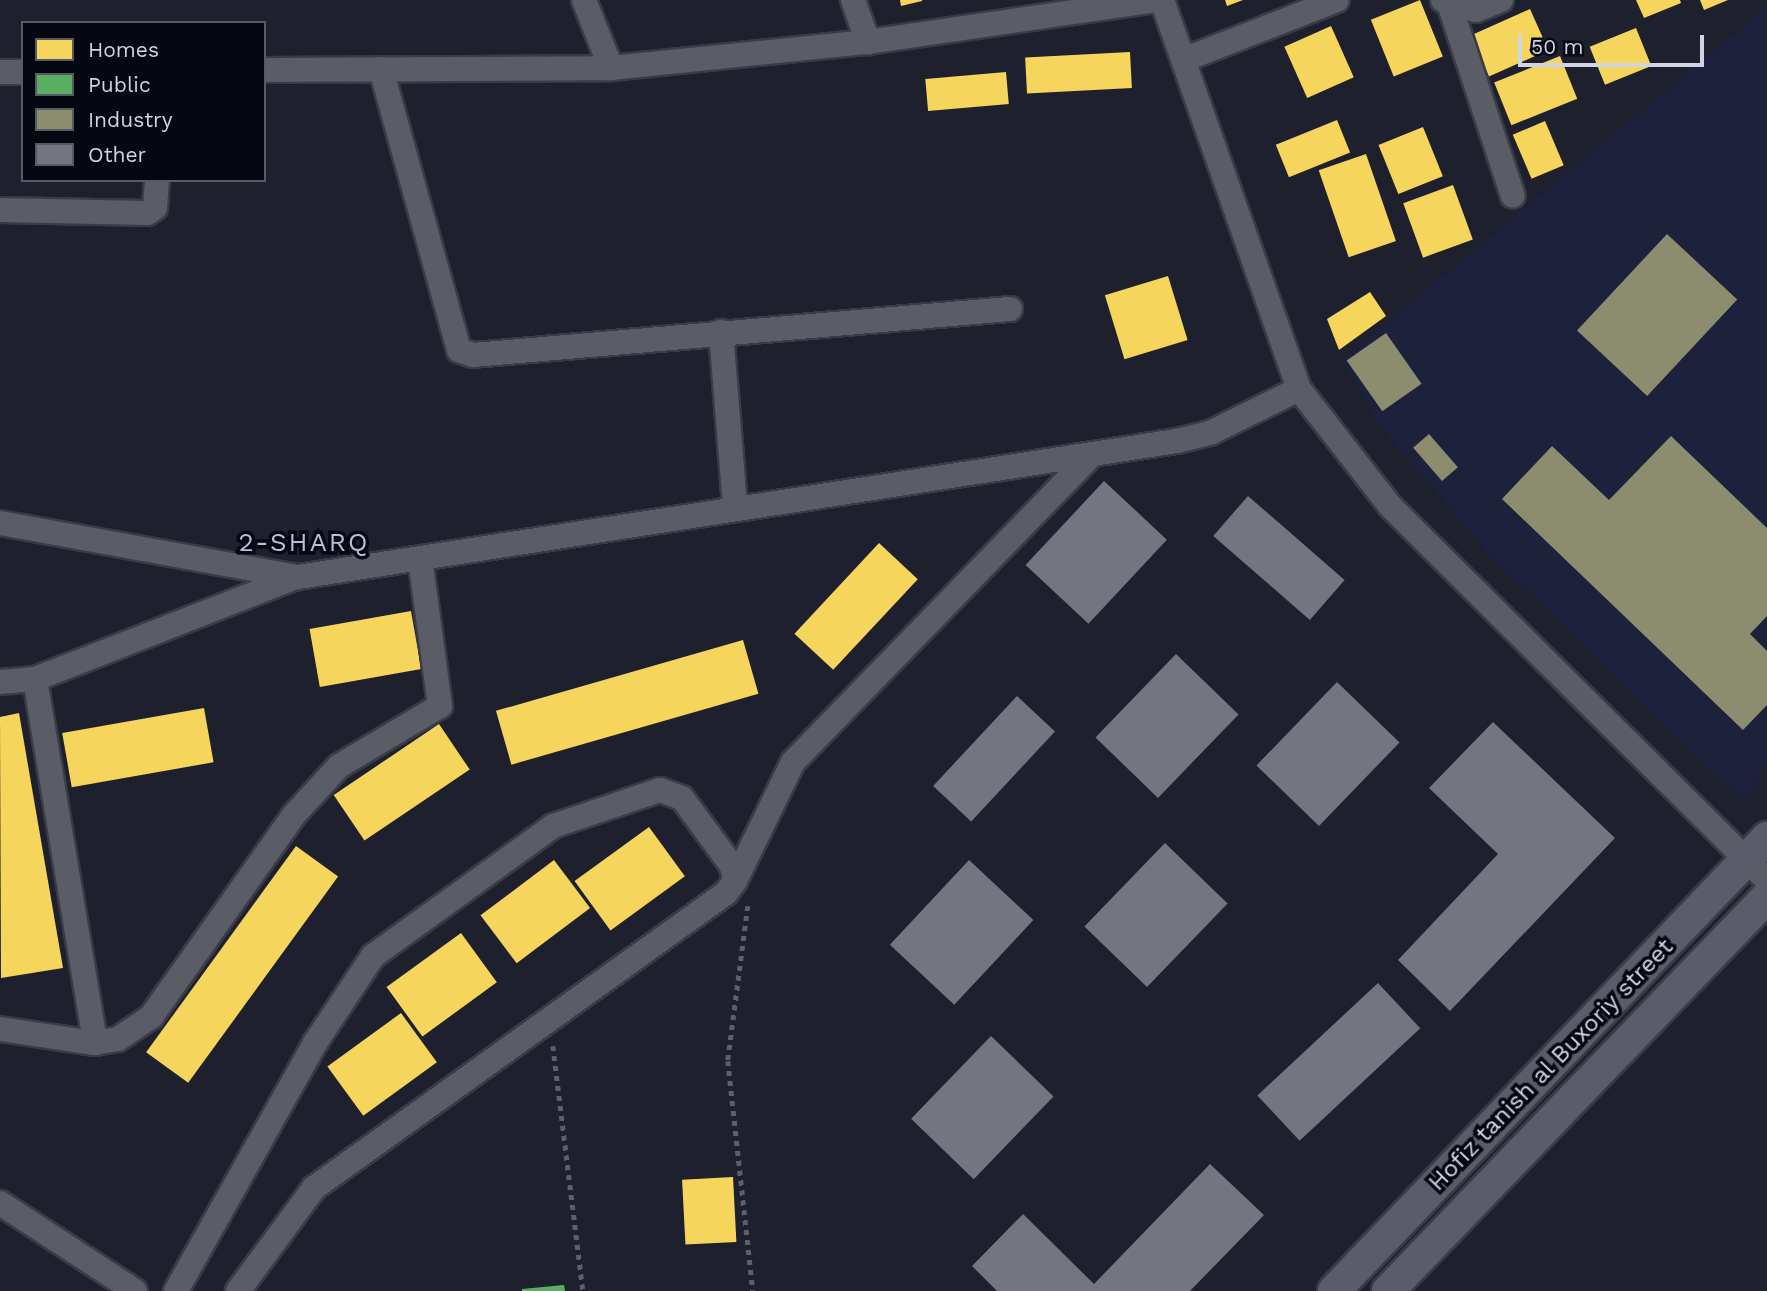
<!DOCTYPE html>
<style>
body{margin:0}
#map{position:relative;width:1767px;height:1291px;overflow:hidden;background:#1f202d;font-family:"Work Sans",sans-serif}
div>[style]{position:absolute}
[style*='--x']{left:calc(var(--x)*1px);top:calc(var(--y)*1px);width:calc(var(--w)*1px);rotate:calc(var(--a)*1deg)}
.built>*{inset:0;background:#1d213b}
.homes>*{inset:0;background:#f6d55c;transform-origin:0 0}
.public>*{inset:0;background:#5aae61}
.industry>*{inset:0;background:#8c8c6e;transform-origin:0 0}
.building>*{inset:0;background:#737580;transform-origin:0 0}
.path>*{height:4.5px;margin-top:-2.25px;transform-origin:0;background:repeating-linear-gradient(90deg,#5e6069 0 5px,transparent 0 10px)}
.roads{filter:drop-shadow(2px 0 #3a3b46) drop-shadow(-2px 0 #3a3b46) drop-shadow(0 2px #3a3b46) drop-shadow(0 -2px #3a3b46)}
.minor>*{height:24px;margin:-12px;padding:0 12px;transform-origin:12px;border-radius:12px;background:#5a5c66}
.major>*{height:32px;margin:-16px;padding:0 16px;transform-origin:16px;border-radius:16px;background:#5a5c6a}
span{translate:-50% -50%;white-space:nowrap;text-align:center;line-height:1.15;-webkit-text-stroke:7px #060811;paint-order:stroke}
.street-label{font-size:24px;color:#d0d4e3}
.neighbourhood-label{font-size:26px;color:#b8bedc;letter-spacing:2px}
.legend{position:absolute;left:21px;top:21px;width:245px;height:161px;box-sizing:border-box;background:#060811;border:2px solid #575a65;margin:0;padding:9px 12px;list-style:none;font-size:21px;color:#d0d4e3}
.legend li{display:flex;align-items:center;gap:14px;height:35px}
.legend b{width:35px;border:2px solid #575a65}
.scale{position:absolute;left:1518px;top:35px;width:186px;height:32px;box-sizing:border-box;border:4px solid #d0d4e3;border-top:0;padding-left:9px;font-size:21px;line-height:24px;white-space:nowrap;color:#d0d4e3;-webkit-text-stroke:5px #060811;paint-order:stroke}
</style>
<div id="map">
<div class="built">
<div style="clip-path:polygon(1767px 7px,1767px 763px,1746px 805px,1486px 551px,1379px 425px,1342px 360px)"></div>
</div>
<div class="homes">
<div style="clip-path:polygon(900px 0,922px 0,922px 1px,901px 6px)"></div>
<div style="clip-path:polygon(1225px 0,1243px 0,1227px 6px)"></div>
<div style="left:1420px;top:0;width:61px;height:53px;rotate:68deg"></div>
<div style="clip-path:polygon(1636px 0,1680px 0,1681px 3px,1644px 18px)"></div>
<div style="clip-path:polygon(1700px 0,1728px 0,1704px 10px)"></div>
<div style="left:1530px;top:9px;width:45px;height:65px;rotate:66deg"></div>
<div style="left:1331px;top:26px;width:56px;height:51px;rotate:66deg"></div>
<div style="left:1636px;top:28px;width:41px;height:50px;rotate:68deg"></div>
<div style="left:1130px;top:52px;width:36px;height:105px;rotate:87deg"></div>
<div style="left:1560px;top:56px;width:46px;height:71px;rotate:68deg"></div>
<div style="left:1006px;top:72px;width:32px;height:81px;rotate:85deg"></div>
<div style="left:1337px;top:120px;width:35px;height:66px;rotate:68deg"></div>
<div style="left:1545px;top:121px;width:48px;height:35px;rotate:67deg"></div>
<div style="left:1423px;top:127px;width:53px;height:48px;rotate:68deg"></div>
<div style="left:1366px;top:154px;width:92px;height:50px;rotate:71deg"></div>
<div style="left:1453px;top:185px;width:58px;height:53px;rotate:70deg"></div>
<div style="left:1168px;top:276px;width:67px;height:66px;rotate:73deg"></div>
<div style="clip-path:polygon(1370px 292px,1386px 316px,1339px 350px,1327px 319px)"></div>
<div style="left:879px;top:543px;width:53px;height:124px;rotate:43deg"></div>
<div style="left:411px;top:611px;width:59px;height:103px;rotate:80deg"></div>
<div style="left:743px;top:640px;width:56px;height:257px;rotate:74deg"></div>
<div style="left:204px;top:708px;width:55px;height:144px;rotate:80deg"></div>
<div style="clip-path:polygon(19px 713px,63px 968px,1px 978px,0 717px)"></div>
<div style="left:439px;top:724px;width:55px;height:127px;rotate:56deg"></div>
<div style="left:649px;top:827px;width:61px;height:92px;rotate:54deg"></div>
<div style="left:296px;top:846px;width:52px;height:255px;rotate:36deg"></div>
<div style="left:554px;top:860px;width:60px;height:92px;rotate:53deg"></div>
<div style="left:461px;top:933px;width:61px;height:92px;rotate:54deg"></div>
<div style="left:401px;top:1013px;width:61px;height:91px;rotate:54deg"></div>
<div style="left:733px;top:1177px;width:65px;height:51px;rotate:87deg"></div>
</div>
<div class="public">
<div style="clip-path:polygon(564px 1285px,565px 1291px,522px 1291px,522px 1289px)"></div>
</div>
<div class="industry">
<div style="left:1667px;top:234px;width:96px;height:132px;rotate:43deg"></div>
<div style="left:1386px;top:333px;width:62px;height:48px;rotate:55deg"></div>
<div style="left:1429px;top:434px;width:44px;height:21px;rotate:49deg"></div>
<div style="clip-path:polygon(1671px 436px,1767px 528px,1767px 616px,1750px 634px,1767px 651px,1767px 705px,1743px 730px,1502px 499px,1552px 446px,1609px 500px)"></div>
</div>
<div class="building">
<div style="left:1104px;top:481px;width:86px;height:115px;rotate:43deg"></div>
<div style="left:1248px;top:496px;width:128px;height:53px;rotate:41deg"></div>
<div style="left:1176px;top:654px;width:87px;height:116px;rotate:44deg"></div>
<div style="left:1337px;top:682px;width:87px;height:116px;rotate:44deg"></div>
<div style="left:1017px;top:696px;width:52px;height:123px;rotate:43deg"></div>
<div style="clip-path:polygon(1493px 722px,1615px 838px,1450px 1011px,1398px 960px,1498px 854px,1429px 788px)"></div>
<div style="left:1165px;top:843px;width:87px;height:116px;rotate:44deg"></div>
<div style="left:969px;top:860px;width:88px;height:116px;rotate:43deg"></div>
<div style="left:1378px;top:983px;width:62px;height:165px;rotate:47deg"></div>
<div style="left:991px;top:1036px;width:87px;height:115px;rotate:44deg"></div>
<div style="clip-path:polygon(1210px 1164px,1264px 1215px,1190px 1291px,997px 1291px,972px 1266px,1023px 1214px,1094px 1284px)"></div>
</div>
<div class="path">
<div style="--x:748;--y:906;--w:156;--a:97.4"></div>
<div style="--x:728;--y:1061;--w:231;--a:83.8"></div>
<div style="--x:553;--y:1046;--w:247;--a:83"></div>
</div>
<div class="roads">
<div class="minor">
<div style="--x:584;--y:0;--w:73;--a:68.3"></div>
<div style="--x:853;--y:0;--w:45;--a:70.3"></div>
<div style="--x:1162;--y:0;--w:412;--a:70.6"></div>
<div style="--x:1299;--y:389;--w:148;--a:52.1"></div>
<div style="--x:1390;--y:506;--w:531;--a:44.77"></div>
<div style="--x:1443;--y:0;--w:34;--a:17"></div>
<div style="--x:1476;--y:10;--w:27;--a:-22"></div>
<div style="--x:1448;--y:0;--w:206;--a:71.7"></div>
<div style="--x:1183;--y:60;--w:165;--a:-21.3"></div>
<div style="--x:381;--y:69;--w:292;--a:74.5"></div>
<div style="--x:459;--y:350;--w:15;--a:20"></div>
<div style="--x:473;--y:355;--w:539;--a:-4.9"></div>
<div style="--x:264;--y:70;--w:347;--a:-0.3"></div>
<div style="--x:611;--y:68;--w:258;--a:-5.8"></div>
<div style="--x:868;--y:42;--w:291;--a:-8.3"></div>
<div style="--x:0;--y:72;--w:23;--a:0"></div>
<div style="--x:0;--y:210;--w:147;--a:1.2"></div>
<div style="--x:147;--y:213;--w:9;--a:-32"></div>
<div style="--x:155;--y:208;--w:28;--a:-86"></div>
<div style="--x:721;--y:332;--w:176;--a:85.4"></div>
<div style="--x:0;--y:523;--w:303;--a:10.3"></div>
<div style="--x:298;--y:577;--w:889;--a:-8.8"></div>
<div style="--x:1177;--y:441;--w:36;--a:-14"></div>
<div style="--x:1212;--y:432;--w:97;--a:-26.3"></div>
<div style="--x:35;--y:679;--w:369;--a:80.6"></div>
<div style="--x:0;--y:682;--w:35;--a:-5"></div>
<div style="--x:35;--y:679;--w:281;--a:-21.3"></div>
<div style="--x:735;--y:881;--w:132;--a:-64"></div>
<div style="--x:793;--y:762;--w:429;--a:-45.8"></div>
<div style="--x:0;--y:1029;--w:96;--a:8.4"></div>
<div style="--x:95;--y:1043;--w:23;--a:-10"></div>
<div style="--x:118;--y:1039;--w:40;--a:-34"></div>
<div style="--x:151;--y:1017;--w:247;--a:-54.7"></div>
<div style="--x:294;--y:815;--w:67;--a:-47.4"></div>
<div style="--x:339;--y:766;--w:117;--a:-30.7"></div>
<div style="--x:440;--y:706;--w:149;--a:-97.7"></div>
<div style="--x:0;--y:1203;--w:161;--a:33.1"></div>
<div style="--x:176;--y:1291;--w:284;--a:-60.7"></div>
<div style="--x:315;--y:1043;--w:105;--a:-56.3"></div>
<div style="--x:373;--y:956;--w:222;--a:-35.8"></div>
<div style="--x:553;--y:826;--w:113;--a:-18.6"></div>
<div style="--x:660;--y:790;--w:23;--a:20"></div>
<div style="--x:682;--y:798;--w:84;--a:53.7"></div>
<div style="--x:732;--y:866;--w:15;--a:79"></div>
<div style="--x:735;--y:881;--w:15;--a:127"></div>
<div style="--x:726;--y:893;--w:507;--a:144.4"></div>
<div style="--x:314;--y:1188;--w:128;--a:126.4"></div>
</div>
<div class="major">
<div style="--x:1334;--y:1291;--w:627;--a:-46.29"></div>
<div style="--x:1388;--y:1291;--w:547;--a:-46.11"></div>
</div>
</div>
<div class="street-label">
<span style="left:1551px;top:1065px;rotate:-46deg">Hofiz tanish al Buxoriy street</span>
</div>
<div class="neighbourhood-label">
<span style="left:304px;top:543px">2-SHARQ</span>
</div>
<ul class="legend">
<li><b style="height:19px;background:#f6d55c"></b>Homes</li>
<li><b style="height:19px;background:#5aae61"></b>Public</li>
<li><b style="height:19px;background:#8c8c6e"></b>Industry</li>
<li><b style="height:19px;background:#737580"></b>Other</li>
</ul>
<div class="scale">50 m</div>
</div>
